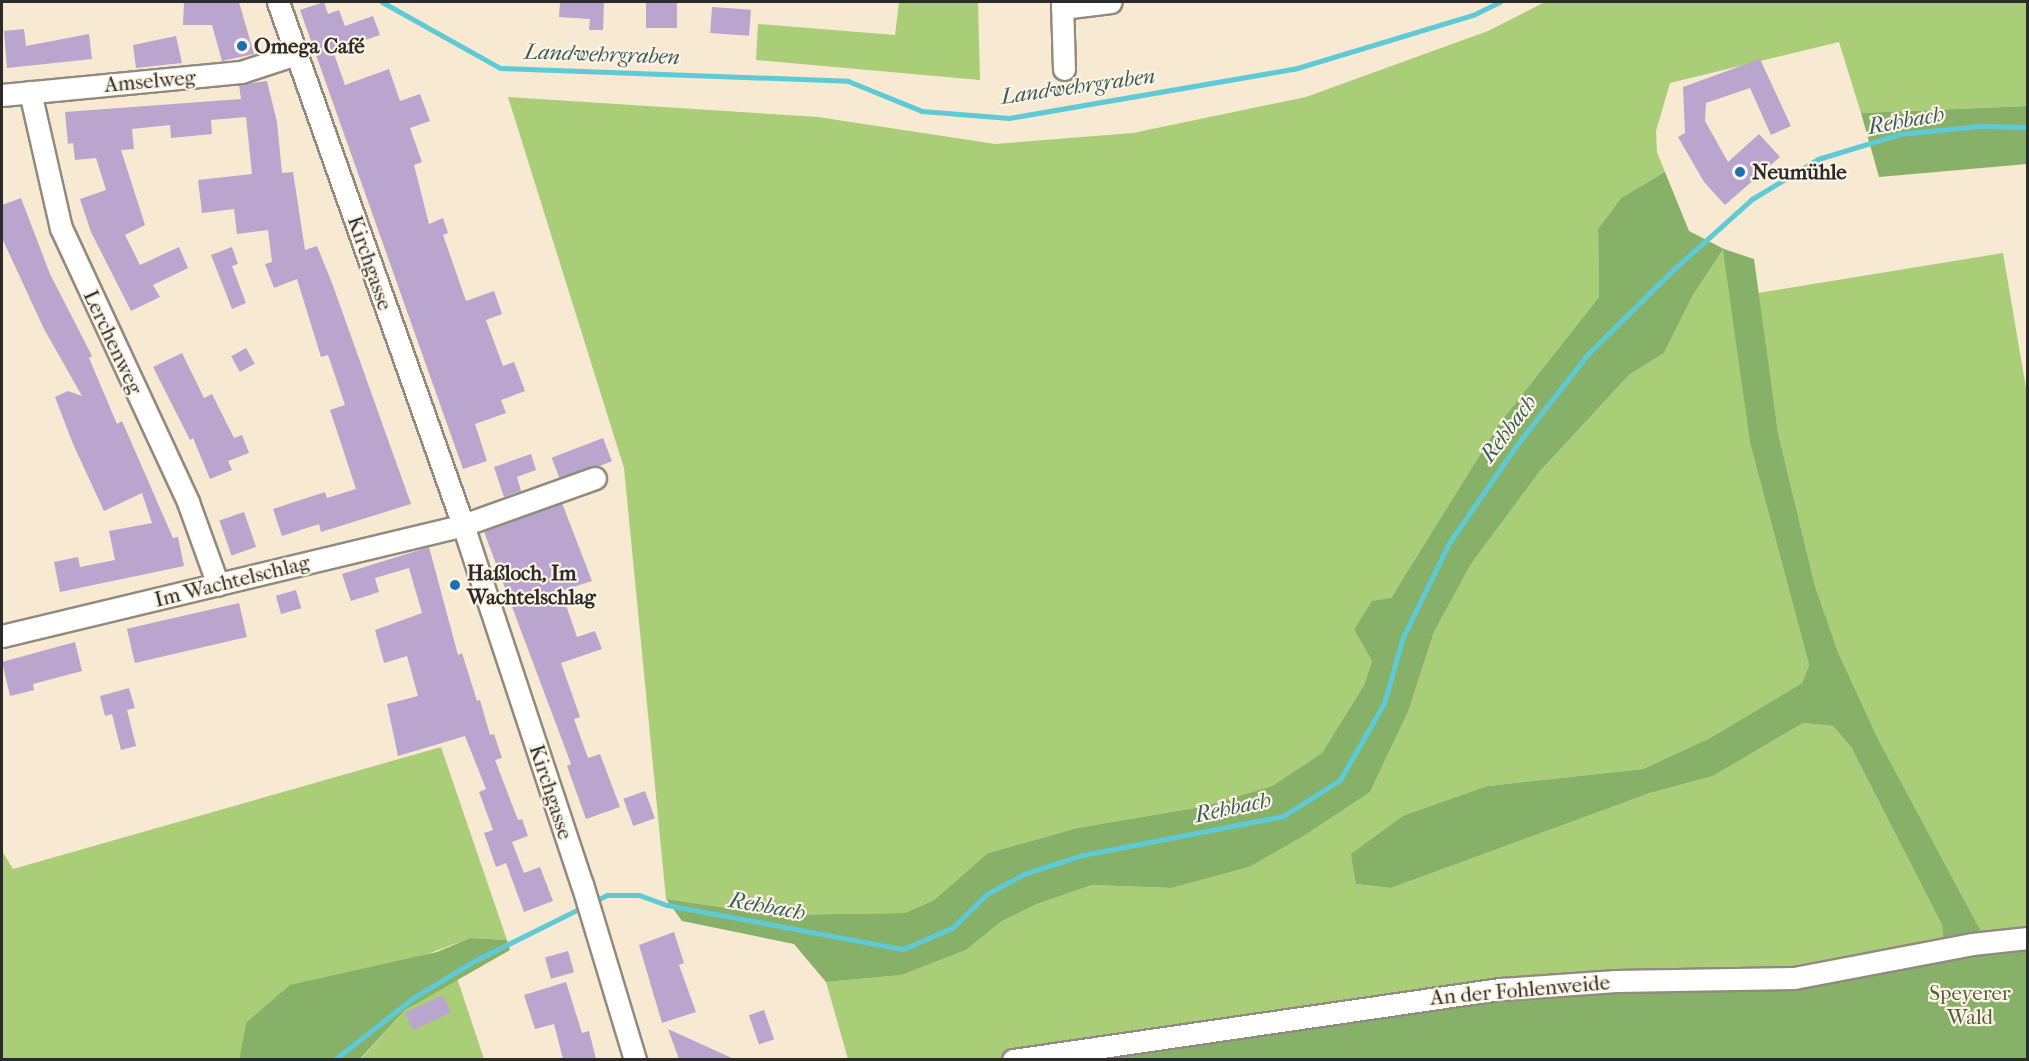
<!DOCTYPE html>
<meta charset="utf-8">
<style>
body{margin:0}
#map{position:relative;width:2029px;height:1061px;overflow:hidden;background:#f8e9d2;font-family:"IM FELL French Canon",serif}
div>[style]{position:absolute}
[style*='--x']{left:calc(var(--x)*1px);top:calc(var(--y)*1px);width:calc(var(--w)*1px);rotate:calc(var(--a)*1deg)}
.green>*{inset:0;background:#aacd77}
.forest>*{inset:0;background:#87b068}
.stream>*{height:5px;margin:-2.5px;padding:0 2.5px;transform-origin:2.5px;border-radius:2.5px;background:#5ecad6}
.building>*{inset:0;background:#baa5ce;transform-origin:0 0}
.roads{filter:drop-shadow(2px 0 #928a7e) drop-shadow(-2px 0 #928a7e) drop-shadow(0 2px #928a7e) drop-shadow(0 -2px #928a7e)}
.minor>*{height:21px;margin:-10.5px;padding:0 10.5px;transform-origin:10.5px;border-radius:10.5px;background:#fff}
.dots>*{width:16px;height:16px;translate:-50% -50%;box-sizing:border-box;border:3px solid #fcf5e5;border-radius:50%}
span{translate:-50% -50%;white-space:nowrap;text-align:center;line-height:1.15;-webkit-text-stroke:4.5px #fcf5e5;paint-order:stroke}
.poi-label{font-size:21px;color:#2b2b2b;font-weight:700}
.left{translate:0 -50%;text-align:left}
.street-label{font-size:21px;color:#2b2b2b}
.park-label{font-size:21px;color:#515c42}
.water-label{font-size:22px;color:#3a5b5e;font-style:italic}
.frame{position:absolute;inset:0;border:3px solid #2b2b2b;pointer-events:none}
</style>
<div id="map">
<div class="green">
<div style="clip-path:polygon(899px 2px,978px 2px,980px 80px,756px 60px,758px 24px,895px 35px)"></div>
<div style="clip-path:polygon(1545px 2px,2027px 2px,2027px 106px,1861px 113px,1839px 42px,1670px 83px,1656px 131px,1657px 152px,1665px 172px,1621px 198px,1598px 229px,1599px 297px,1499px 424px,1391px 598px,1354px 630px,1372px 661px,1364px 685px,1322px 753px,1272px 786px,1201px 807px,1077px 828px,988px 853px,934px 900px,905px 913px,774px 915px,666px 899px,624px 468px,508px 97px,818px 117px,995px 144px,1133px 133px,1306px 97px,1488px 31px)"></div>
<div style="clip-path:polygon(1724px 249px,1750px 443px,1809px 665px,1802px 683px,1710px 738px,1643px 769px,1488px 786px,1356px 884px,1391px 888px,1650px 793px,1713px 776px,1803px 723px,1833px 726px,1851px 747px,1942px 925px,1945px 954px,1047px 1060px,848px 1059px,826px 982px,902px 975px,966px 950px,1002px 921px,1037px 904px,1092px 885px,1172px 888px,1249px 867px,1370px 792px,1408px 712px,1434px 632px,1471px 564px,1540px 471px,1629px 375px,1664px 353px,1693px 295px)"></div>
<div style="clip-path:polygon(2003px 253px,2028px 400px,2027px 943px,1990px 948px,1878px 739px,1838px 652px,1815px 586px,1778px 433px,1758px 293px)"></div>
<div style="clip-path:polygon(441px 747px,507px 940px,470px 938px,246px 1023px,239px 1059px,2px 1059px,2px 851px,13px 869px)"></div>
<div style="clip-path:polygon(457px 978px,484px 1059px,360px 1060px,405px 1010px)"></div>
</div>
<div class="forest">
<div style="clip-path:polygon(2027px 106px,2027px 164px,1879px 177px,1861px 113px)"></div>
<div style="clip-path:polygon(1665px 172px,1689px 231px,1724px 249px,1754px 259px,1778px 433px,1815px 586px,1838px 652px,1878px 739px,1990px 948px,2027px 943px,2027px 1059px,1047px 1059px,1354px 1012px,1945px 954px,1942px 925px,1851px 747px,1833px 726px,1803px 723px,1713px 776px,1650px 793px,1391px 888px,1356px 884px,1351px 854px,1403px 816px,1488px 786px,1643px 769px,1710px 738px,1802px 683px,1809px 665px,1750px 443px,1723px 250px,1693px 295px,1664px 353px,1629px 375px,1540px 471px,1471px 564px,1434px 632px,1408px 712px,1370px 792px,1303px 836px,1249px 867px,1172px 888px,1092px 885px,1037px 904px,1002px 921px,966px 950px,902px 975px,826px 982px,794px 944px,682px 921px,666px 899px,774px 915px,905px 913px,934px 900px,988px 853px,1077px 828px,1201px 807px,1272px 786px,1322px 753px,1364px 685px,1372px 661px,1354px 630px,1372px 601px,1391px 598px,1499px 424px,1599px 297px,1598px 229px,1621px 198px)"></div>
<div style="clip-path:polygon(470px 938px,507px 940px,510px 950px,405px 1010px,360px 1059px,239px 1059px,246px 1023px,290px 985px,437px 952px)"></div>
</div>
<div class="stream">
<div style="--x:382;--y:2;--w:135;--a:29.2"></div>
<div style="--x:500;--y:68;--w:348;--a:2.1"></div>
<div style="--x:848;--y:81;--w:80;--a:22.1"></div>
<div style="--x:922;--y:111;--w:87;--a:4.6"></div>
<div style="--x:1009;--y:118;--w:289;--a:-9.8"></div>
<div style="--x:1294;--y:69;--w:187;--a:-16.8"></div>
<div style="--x:1473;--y:15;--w:30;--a:-26"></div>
<div style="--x:593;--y:902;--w:16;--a:-27"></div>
<div style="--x:607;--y:895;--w:32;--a:0"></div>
<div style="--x:639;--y:895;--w:30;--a:20"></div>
<div style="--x:667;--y:905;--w:240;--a:10.6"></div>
<div style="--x:903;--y:949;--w:53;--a:-23.2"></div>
<div style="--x:952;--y:928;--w:49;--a:-44.2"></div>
<div style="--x:987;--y:894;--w:42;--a:-28.4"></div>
<div style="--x:1024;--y:874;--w:62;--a:-17.9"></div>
<div style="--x:1083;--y:855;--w:204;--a:-11"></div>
<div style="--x:1283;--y:816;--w:67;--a:-32.3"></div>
<div style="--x:1340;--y:780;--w:89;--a:-60.3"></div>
<div style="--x:1384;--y:703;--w:69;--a:-73.9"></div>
<div style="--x:1403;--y:637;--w:105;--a:-63.9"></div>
<div style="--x:1449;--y:543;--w:118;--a:-55.4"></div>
<div style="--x:1516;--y:446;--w:117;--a:-52"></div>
<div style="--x:1588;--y:354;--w:121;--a:-44.7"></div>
<div style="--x:1674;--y:269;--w:105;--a:-41.9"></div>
<div style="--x:1752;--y:199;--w:77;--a:-31.2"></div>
<div style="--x:1818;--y:159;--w:86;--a:-17"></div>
<div style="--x:1900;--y:134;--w:80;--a:-5.7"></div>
<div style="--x:1980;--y:126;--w:48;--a:1.2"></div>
<div style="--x:334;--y:1060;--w:100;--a:-38.1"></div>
<div style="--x:413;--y:998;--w:71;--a:-31.2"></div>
<div style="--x:474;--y:961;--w:124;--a:-26.4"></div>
</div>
<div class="building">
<div style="clip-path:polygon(184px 2px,239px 2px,254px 54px,222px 61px,212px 25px,183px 25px)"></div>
<div style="clip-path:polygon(324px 2px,328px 14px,339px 10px,345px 26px,373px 16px,380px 35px,333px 51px,345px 85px,389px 69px,400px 101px,420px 94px,430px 121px,410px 128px,422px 162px,414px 165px,429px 224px,443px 218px,448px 233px,443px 235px,466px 301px,494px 291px,502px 314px,486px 320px,503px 366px,514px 362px,525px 391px,501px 400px,506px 413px,475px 424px,487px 461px,463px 469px,300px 10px)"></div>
<div style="clip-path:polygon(560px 2px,604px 2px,603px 30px,589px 30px,590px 19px,559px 17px)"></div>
<div style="left:646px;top:2px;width:31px;height:26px"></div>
<div style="left:712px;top:7px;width:39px;height:26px;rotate:4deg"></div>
<div style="clip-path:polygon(24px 29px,26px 46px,89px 34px,92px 59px,7px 68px,4px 31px)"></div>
<div style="clip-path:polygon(176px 36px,182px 63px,136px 68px,133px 45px)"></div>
<div style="clip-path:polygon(1760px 59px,1791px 126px,1771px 135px,1750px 88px,1706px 103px,1705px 121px,1728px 162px,1759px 134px,1780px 157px,1725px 205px,1704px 182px,1678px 137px,1685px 133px,1683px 87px)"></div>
<div style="clip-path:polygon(267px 81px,277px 122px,282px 173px,293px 172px,305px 250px,317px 246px,332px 283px,411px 504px,321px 532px,319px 524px,282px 536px,273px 509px,325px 492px,327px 498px,356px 489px,330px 410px,345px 405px,328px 355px,321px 357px,297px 279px,274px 288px,265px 264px,272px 262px,268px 230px,237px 234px,234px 209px,202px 213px,198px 180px,252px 174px,246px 117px,211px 120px,212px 134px,171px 138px,170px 125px,132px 129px,134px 149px,121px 150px,145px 225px,125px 235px,140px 265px,179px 247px,188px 268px,153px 285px,160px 297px,131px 311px,91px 232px,80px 199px,106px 190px,96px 158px,75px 160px,73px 143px,68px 144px,65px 112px,241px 99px,239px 85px)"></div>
<div style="clip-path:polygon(21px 198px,50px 274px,92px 356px,89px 358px,117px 424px,122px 421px,173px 538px,178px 537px,184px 566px,60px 592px,54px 562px,78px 557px,80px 567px,115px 560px,109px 531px,152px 523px,142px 493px,104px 511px,73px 444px,55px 397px,68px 391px,82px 396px,44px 329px,2px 238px,2px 205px)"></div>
<div style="clip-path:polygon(232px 247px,238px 264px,232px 266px,246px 303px,232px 309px,211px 255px)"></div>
<div style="left:246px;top:348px;width:18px;height:17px;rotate:61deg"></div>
<div style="clip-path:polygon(182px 353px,204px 398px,212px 394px,234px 438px,242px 435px,249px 453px,228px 461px,232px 470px,210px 479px,193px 438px,190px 440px,153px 367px)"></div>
<div style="left:603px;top:438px;width:25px;height:55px;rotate:69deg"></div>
<div style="clip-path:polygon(531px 454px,536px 470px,517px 477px,521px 491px,504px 497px,494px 467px)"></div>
<div style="clip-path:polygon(562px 503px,592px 581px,561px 591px,577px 637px,595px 631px,602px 649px,561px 663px,580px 717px,574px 719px,588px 758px,600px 754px,620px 807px,586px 819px,567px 766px,571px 764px,484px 532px)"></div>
<div style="left:244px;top:512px;width:37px;height:26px;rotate:71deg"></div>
<div style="clip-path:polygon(429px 547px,458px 655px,462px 653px,477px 701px,480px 700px,490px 735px,494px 734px,502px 758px,495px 760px,518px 820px,522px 819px,528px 836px,512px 842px,524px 873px,540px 867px,553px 901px,524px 912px,506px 863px,496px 867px,484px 833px,493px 830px,479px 792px,486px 789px,465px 736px,398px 756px,387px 704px,418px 696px,407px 656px,384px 663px,375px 630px,422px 613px,409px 568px,375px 578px,379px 592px,351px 601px,342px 574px)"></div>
<div style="left:296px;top:590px;width:19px;height:21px;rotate:74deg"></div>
<div style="left:239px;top:603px;width:35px;height:115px;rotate:77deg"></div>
<div style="clip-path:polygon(75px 642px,82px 671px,33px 684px,34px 690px,10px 696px,2px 662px)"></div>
<div style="clip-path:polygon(129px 688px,135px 708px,127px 710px,136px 746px,121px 750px,112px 714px,105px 716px,100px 696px)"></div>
<div style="left:645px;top:791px;width:29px;height:23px;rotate:70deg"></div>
<div style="clip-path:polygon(674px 932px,684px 963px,679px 965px,696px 1012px,662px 1023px,639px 945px)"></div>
<div style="left:568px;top:951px;width:22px;height:24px;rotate:74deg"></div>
<div style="clip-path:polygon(566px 982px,582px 1033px,589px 1031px,596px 1059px,563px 1059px,554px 1024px,535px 1029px,524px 995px)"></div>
<div style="left:443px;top:995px;width:19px;height:42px;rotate:65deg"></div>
<div style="left:764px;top:1010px;width:31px;height:16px;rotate:71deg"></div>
<div style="clip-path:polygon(668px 1029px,734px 1059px,679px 1059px)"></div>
</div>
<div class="roads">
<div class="minor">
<div style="--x:278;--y:2;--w:555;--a:70.52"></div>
<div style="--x:463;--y:525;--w:378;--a:71.7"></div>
<div style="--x:582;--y:884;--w:184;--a:73.2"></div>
<div style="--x:1062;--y:2;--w:67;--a:88.3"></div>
<div style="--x:1062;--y:8;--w:49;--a:-7"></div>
<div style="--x:30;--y:92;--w:139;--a:77.2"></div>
<div style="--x:61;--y:228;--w:302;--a:65.1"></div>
<div style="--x:188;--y:502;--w:88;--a:70.1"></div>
<div style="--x:2;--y:95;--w:240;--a:-5.5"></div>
<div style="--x:241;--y:72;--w:58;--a:-18.1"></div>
<div style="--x:2;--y:636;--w:474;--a:-13.5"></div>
<div style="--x:463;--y:525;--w:140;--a:-19.6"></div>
<div style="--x:1013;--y:1060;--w:494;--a:-8.3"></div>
<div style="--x:1502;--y:989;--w:114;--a:-4"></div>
<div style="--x:1616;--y:981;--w:178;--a:-1"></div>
<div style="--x:1794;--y:978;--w:181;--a:-10.8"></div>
<div style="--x:1972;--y:944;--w:56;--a:-6.1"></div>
</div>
</div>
<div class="dots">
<div style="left:242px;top:46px;background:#1f6fb2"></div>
<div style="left:1740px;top:172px;background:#1f6fb2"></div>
<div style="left:455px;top:585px;background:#1f6fb2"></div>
</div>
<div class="poi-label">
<span class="left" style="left:254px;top:46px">Omega Café</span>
<span class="left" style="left:1752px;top:172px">Neumühle</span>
<span class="left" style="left:467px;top:585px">Haßloch, Im<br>Wachtelschlag</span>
</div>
<div class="street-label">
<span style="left:150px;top:81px;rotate:-5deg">Amselweg</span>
<span style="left:370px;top:263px;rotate:71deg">Kirchgasse</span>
<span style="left:113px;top:342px;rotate:65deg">Lerchenweg</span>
<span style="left:232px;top:581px;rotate:-14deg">Im Wachtelschlag</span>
<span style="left:551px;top:792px;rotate:72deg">Kirchgasse</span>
<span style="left:1520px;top:990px;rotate:-5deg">An der Fohlenweide</span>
</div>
<div class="park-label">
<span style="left:1970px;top:1005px">Speyerer<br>Wald</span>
</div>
<div class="water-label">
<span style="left:602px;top:55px;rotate:2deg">Landwehrgraben</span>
<span style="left:1078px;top:87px;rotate:-8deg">Landwehrgraben</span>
<span style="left:1906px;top:121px;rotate:-10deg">Rehbach</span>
<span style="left:1509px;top:429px;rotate:-53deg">Rehbach</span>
<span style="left:1233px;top:808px;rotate:-12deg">Rehbach</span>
<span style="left:767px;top:907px;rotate:10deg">Rehbach</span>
</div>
<div class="frame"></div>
</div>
